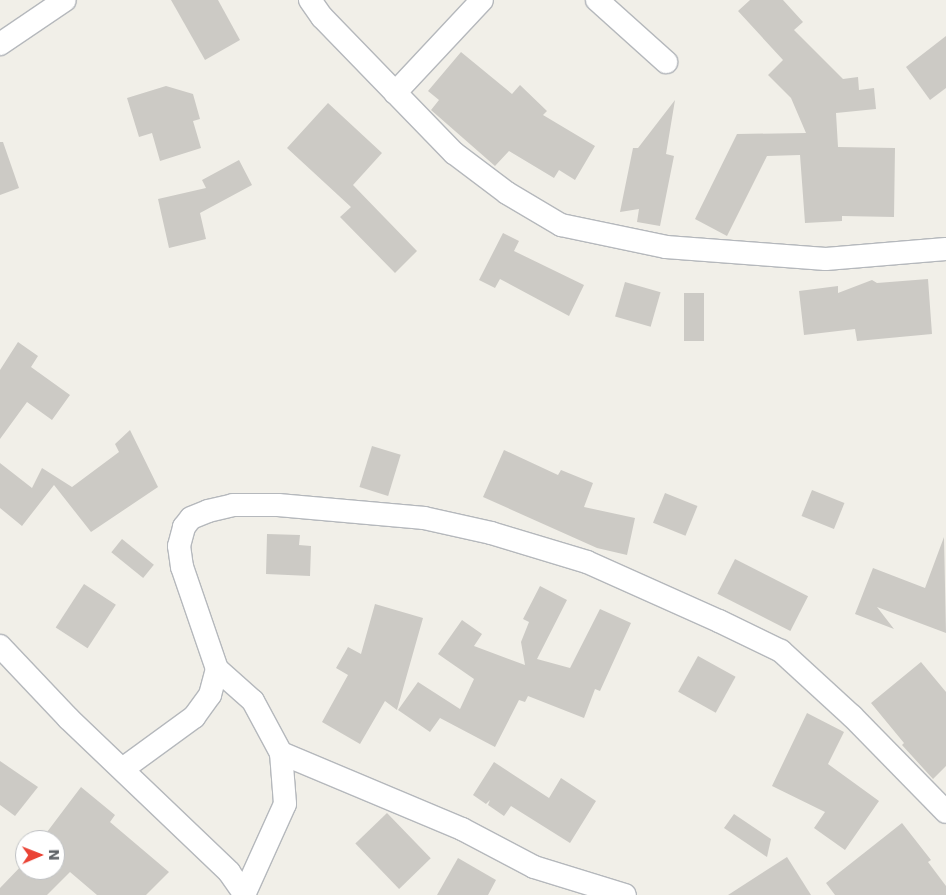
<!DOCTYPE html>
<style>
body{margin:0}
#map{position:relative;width:946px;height:895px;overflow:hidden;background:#f1efe8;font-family:"DejaVu Sans",sans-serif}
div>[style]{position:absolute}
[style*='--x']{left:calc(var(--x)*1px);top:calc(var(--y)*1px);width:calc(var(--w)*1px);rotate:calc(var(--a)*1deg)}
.building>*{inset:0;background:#cccac5;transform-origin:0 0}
.roads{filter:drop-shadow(1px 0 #b5b8bc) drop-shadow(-1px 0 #b5b8bc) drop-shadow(0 1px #b5b8bc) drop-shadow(0 -1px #b5b8bc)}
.minor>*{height:22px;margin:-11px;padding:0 11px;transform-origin:11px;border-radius:11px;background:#fff}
span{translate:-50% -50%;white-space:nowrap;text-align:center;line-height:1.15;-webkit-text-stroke:4px #fff;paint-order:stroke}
.north{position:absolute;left:15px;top:830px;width:50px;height:50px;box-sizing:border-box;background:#fff;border:1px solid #bfc1c3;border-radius:50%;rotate:89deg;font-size:14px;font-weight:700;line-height:20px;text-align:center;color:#5f6368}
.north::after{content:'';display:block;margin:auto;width:18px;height:22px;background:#ea4335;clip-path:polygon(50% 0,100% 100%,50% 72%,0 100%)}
</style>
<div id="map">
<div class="building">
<div style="clip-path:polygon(171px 0,218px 0,240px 40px,205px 60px)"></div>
<div style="clip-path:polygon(750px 0,783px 0,803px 22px,794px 30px,843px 79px,858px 77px,859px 90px,874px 88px,876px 109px,836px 113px,838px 147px,895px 148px,894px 217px,842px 216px,842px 221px,805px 223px,800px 155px,767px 156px,727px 236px,695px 219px,737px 134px,806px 133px,791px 98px,768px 75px,783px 60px,738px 11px)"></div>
<div style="clip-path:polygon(946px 36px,946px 88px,930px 100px,906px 67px)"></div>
<div style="clip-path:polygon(461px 52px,512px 94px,520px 85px,547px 111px,543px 115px,595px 146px,575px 180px,559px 170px,554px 178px,509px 151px,495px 166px,431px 110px,439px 100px,428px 91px)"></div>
<div style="clip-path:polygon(166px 86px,193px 94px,200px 119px,193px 121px,201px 148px,160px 161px,152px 133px,139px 137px,127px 98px)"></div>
<div style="clip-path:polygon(675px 100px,666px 154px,674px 156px,660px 226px,637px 222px,639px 209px,620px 212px,633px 148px,638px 148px)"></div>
<div style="clip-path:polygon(328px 103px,382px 153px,353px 185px,417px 251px,395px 273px,340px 217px,351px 207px,287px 148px)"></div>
<div style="clip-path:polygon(0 142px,3px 142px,19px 188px,0 195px)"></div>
<div style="clip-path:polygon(239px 160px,252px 185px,200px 213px,206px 239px,169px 248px,158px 199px,206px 188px,202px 180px)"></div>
<div style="clip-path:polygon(503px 233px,519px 241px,514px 251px,584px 285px,569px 316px,500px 279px,495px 288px,479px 280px)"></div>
<div style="clip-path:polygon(928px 279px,932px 334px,857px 341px,855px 329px,804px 335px,799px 291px,838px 286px,838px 293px,872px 280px,877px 283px)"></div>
<div style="left:625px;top:282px;width:37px;height:36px;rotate:16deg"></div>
<div style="left:684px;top:293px;width:20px;height:48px"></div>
<div style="clip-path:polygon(18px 342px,38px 356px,31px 367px,70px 395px,52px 420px,27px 402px,0 439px,0 370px)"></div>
<div style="clip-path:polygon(130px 430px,158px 487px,91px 532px,54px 485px,22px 526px,0 508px,0 463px,32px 488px,42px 468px,72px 487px,119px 452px,115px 444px)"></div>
<div style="left:372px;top:446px;width:30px;height:43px;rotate:17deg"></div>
<div style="clip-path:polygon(504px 450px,558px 475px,561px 470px,593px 483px,584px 507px,635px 518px,627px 555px,597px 548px,483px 497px)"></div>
<div style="left:812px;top:490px;width:35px;height:28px;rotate:22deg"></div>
<div style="left:665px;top:493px;width:35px;height:32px;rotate:22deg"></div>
<div style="clip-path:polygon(267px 534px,300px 535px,299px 545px,311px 546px,310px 576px,266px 574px)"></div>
<div style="clip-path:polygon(944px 537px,946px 633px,877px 607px,894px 629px,855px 614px,873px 568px,925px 588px)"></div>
<div style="left:122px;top:539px;width:41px;height:17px;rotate:39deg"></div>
<div style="left:735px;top:559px;width:82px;height:39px;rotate:27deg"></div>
<div style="left:84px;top:584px;width:38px;height:52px;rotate:33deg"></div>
<div style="clip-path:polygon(540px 586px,567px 600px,537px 659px,570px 668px,600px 609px,631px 623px,600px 691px,595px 689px,584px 718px,528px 696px,525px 702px,519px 700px,495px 747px,440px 718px,430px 732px,398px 710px,418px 682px,460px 709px,474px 679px,438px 654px,462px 620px,482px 634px,474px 646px,525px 665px,521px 642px,529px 622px,523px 619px)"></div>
<div style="clip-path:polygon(375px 604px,423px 618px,397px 710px,385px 701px,360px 744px,322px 722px,348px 675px,336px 668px,348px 647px,361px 654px)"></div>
<div style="left:698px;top:656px;width:43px;height:41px;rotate:29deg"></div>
<div style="clip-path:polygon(921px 662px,946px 692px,946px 766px,933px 779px,902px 745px,904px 743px,871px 703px)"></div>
<div style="clip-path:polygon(807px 713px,844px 732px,828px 764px,879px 801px,845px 850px,814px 828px,825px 812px,772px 786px)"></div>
<div style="clip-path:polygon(0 761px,38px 787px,15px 816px,0 805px)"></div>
<div style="clip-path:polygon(494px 762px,549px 798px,561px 778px,596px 801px,570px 843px,511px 806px,504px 816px,488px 805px,490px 800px,486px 804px,473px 795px)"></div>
<div style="clip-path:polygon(81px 787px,115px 815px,110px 822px,169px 872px,146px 895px,97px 895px,70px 872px,47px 895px,0 895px,0 888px,25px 862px,25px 870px,55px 870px,55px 840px,41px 840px)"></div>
<div style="left:387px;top:813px;width:63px;height:44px;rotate:46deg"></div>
<div style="clip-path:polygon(734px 814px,771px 839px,767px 857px,724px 828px)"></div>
<div style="clip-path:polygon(902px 823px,931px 860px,928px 862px,946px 886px,946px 895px,835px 895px,826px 883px)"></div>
<div style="clip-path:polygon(787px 857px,811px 895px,728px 895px)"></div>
<div style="clip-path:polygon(458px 858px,496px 880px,488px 895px,437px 895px)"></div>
</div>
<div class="roads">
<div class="minor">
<div style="--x:310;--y:0;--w:21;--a:55"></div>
<div style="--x:322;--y:17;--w:190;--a:45.9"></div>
<div style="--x:454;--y:153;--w:66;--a:37"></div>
<div style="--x:507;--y:193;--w:63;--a:30.7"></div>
<div style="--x:561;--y:225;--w:107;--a:11.8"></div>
<div style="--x:666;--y:247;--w:160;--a:4.3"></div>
<div style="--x:826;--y:259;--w:120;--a:-4.8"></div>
<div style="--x:597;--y:0;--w:93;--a:41.9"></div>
<div style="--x:0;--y:44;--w:78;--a:-34.1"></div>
<div style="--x:395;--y:93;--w:127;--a:-46.9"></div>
<div style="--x:0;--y:646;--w:99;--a:46.6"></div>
<div style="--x:68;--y:718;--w:223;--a:43.7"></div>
<div style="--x:229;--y:872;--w:28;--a:55"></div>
<div style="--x:217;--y:669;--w:48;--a:41.6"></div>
<div style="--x:253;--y:701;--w:59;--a:61.7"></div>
<div style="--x:281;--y:753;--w:51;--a:85.5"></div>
<div style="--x:285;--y:804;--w:100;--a:114.3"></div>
<div style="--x:281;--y:753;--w:196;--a:22.8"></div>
<div style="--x:462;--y:829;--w:81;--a:27.8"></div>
<div style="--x:534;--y:867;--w:95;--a:17.1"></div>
<div style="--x:124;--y:768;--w:87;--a:-36.1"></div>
<div style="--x:194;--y:717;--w:27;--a:-54"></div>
<div style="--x:210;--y:695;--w:27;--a:-75"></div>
<div style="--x:217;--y:669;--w:108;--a:-108.9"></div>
<div style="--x:182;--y:567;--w:21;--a:-98"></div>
<div style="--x:179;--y:546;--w:20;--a:-75"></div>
<div style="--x:184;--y:527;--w:11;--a:-52"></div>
<div style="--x:191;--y:518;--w:18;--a:-22"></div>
<div style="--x:208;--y:511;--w:26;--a:-13"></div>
<div style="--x:233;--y:505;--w:45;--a:0"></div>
<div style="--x:278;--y:505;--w:147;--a:5.1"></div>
<div style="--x:424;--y:518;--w:69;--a:12.6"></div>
<div style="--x:491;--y:533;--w:100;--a:16.8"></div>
<div style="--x:587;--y:562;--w:145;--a:24.1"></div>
<div style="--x:719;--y:621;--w:69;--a:25.8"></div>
<div style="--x:781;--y:651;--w:96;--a:42.5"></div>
<div style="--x:852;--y:716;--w:134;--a:45.6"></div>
</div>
</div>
<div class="north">N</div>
</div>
